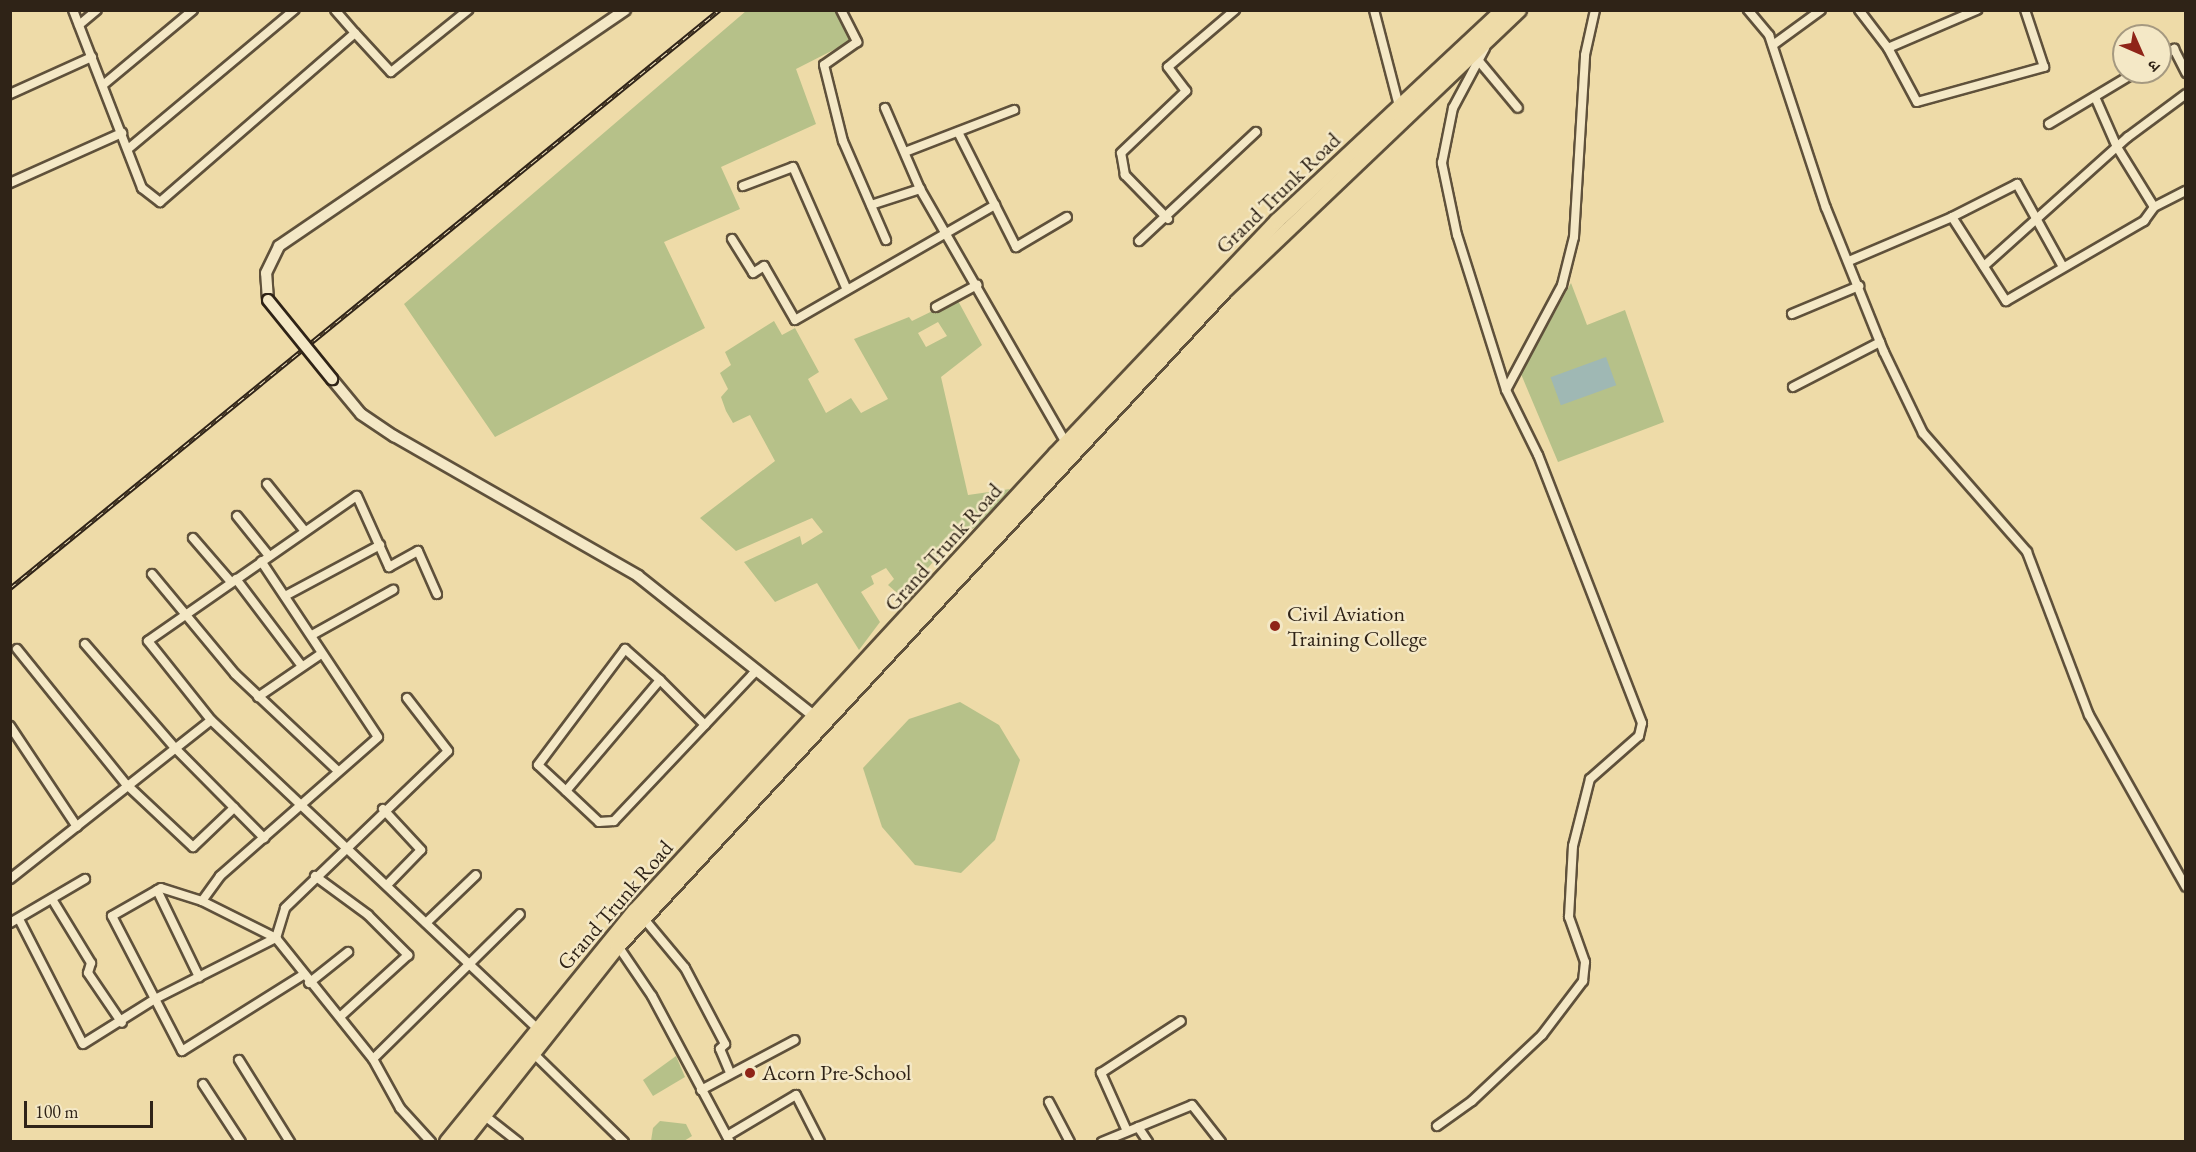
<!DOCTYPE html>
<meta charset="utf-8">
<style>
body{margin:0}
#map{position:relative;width:2196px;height:1152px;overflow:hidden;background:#eedba8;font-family:"EB Garamond","Noto Serif Devanagari",serif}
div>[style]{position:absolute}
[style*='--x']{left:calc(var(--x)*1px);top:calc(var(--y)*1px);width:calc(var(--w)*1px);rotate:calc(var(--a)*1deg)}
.green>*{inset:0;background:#b6c189}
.water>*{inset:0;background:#9fb8b4;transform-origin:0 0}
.roads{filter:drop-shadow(2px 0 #5f513b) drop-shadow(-2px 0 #5f513b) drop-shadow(0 2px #5f513b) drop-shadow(0 -2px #5f513b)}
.street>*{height:8px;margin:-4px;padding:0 4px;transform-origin:4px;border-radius:4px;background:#f4e8c6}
.secondary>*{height:10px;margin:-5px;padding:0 5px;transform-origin:5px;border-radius:5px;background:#f4e8c6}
.highway>*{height:14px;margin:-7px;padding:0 7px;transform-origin:7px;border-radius:7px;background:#eedba8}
.rail>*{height:4.5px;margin-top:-2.25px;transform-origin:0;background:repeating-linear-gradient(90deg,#f4e8c6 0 7px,#2f2317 0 14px);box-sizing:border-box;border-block:2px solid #2f2317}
.bridges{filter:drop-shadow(2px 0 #2f2317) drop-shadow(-2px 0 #2f2317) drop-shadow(0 2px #2f2317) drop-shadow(0 -2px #2f2317)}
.secondary-bridge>*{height:10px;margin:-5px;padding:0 5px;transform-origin:5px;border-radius:5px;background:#f4e8c6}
.dots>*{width:16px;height:16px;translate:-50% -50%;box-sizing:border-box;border:3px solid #f4e8c6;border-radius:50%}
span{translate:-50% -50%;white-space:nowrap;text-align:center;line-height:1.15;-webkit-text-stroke:5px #f4e8c6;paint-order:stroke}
.street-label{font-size:22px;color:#2f2317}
.poi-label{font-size:22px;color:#2f2317}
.left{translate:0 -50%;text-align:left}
.frame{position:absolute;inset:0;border:12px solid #2f2317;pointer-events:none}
.north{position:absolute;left:2112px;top:24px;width:60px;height:60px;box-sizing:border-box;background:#f4e8c6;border:2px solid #a59980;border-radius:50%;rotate:135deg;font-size:16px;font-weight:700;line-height:24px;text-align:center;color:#2f2317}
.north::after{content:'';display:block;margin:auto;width:21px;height:27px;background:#8f2418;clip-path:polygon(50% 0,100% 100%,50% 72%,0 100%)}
.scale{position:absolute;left:24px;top:1101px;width:129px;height:27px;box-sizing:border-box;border:3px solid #2f2317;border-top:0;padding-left:8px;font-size:18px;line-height:21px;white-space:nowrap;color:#2f2317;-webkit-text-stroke:4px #f4e8c6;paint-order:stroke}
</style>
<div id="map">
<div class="green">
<div style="clip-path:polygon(746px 11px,836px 11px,855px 39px,796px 69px,816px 124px,721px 167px,740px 209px,664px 242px,705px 328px,495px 437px,404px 304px)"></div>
<div style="clip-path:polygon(1571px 283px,1587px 325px,1625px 310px,1664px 422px,1558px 462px,1521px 374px)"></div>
<div style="clip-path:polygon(evenodd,957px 299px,982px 345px,941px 377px,968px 495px,1010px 489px,980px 524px,947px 545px,903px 598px,888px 585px,894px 579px,886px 568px,871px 576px,874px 584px,861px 592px,880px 622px,859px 650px,817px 583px,775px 602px,744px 562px,800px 536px,802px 545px,823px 532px,812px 518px,736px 551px,700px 518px,775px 461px,750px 415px,733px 423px,726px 411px,721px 397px,728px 389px,720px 373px,731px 365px,725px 352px,774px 321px,782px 335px,795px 328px,819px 372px,808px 379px,826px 413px,851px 398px,861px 413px,888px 399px,854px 339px,909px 317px,912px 321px,957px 299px,938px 322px,947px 336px,926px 347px,918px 333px,938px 322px)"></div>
<div style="clip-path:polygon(960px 702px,999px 725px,1020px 760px,995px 840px,961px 873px,915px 865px,882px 827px,863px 768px,909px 719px)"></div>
<div style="clip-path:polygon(676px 1056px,685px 1077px,653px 1096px,643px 1080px)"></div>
<div style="clip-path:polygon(660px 1121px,686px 1124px,692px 1136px,684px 1141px,651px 1141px,653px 1128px)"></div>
</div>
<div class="water">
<div style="left:1606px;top:357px;width:30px;height:59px;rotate:70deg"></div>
</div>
<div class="roads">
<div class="street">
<div style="--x:73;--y:10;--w:191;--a:68.8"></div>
<div style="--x:142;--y:188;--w:23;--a:38"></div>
<div style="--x:160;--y:202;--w:258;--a:-40.9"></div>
<div style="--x:355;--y:33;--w:30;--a:-131"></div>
<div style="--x:841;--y:10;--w:36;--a:63"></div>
<div style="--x:857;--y:42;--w:40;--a:145.1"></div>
<div style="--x:824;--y:65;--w:78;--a:76"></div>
<div style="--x:843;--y:141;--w:108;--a:66.5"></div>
<div style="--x:1374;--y:10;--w:99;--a:75.4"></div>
<div style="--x:1748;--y:10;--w:33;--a:50"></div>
<div style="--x:1769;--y:35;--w:182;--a:71.8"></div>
<div style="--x:1826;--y:208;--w:155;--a:68.1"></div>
<div style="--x:1884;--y:352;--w:90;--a:64.3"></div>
<div style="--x:1923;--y:433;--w:158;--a:48.8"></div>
<div style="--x:2027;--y:552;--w:174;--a:69.2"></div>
<div style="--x:2089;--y:715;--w:197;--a:60.6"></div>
<div style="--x:1859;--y:10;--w:48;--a:52.7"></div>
<div style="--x:1888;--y:48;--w:61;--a:61.8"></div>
<div style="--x:1917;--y:102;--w:132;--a:-15.4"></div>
<div style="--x:2044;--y:67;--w:60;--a:-108.4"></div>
<div style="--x:79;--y:25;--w:23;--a:-40"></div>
<div style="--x:355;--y:33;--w:53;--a:47.3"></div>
<div style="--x:391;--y:72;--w:99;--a:-38.8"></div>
<div style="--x:1773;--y:45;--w:59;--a:-36.1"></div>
<div style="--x:1888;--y:48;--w:97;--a:-23.1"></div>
<div style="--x:2160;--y:58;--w:17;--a:-33"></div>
<div style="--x:2174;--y:49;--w:27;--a:63"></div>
<div style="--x:1478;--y:60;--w:62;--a:50.2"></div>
<div style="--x:103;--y:85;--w:117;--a:-39.8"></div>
<div style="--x:10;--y:94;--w:90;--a:-24.3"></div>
<div style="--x:2095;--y:97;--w:55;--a:66.3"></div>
<div style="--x:2117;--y:147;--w:70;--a:58.3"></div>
<div style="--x:885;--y:108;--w:88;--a:66.6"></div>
<div style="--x:920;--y:189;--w:293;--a:60.1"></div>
<div style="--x:2049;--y:124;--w:101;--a:-30.9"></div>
<div style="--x:958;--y:132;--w:129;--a:63.2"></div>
<div style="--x:1016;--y:247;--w:59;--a:-30.5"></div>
<div style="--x:128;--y:149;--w:217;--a:-39.9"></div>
<div style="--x:905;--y:152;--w:117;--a:-21.1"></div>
<div style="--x:10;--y:183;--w:123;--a:-24.1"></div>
<div style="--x:743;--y:186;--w:53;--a:-20.8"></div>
<div style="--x:793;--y:167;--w:134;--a:66.3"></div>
<div style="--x:871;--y:205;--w:52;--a:-18.1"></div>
<div style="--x:1952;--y:217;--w:73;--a:-26.9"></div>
<div style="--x:2017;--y:184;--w:95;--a:61"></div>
<div style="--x:1168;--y:219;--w:62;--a:-134.3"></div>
<div style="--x:1125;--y:175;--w:22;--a:-100"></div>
<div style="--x:1121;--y:153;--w:90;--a:-43.6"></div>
<div style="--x:1186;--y:91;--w:30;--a:-127"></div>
<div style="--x:1168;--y:67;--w:88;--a:-40.4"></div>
<div style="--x:732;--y:239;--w:40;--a:58"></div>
<div style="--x:753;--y:273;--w:13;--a:-32"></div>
<div style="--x:764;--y:266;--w:62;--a:60.1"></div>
<div style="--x:795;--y:320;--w:231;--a:-29.9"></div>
<div style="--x:1139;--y:241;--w:160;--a:-43"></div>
<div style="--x:1849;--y:261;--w:112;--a:-23.1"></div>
<div style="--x:1952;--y:217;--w:100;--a:57.3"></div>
<div style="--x:2006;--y:301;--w:160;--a:-30.1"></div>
<div style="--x:2144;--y:221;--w:17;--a:-54"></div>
<div style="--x:2154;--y:207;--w:36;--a:-27"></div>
<div style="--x:1984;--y:266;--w:193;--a:-41.9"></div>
<div style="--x:2128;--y:137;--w:72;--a:-36.6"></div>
<div style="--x:936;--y:307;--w:47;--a:-28.2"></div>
<div style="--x:1792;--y:314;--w:73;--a:-22.7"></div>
<div style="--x:1793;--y:387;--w:98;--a:-27.3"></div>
<div style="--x:1506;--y:390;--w:119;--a:-61.9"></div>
<div style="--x:1562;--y:285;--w:49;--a:-76"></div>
<div style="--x:1574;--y:237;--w:182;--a:-86.5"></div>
<div style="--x:1585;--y:55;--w:46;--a:-77.5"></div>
<div style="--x:267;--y:484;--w:59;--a:51.2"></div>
<div style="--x:237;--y:516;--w:51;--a:51.3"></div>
<div style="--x:193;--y:538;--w:58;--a:49.2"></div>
<div style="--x:152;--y:574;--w:130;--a:50.3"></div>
<div style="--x:235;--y:674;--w:141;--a:43.3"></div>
<div style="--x:236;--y:579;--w:108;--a:52.9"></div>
<div style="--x:285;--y:596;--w:108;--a:-28.2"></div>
<div style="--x:312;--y:635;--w:93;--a:-29.1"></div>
<div style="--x:85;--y:644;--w:138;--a:49.1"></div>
<div style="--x:175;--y:748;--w:127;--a:45.3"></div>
<div style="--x:17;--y:649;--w:174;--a:51.1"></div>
<div style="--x:126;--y:784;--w:92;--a:43.2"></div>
<div style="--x:193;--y:847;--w:57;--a:-43.6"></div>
<div style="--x:258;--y:697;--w:76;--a:-34.3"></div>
<div style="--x:211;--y:720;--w:101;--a:-128.6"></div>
<div style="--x:148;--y:641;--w:254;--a:-34.8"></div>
<div style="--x:357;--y:496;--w:78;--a:65.7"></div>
<div style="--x:389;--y:567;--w:33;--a:-29"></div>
<div style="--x:418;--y:551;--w:47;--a:66.2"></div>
<div style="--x:705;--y:725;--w:64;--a:-135"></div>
<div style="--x:660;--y:680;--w:145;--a:130.3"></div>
<div style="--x:566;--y:791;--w:45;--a:43.2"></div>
<div style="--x:599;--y:822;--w:15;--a:-4"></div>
<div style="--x:614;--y:821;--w:201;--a:-46.6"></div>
<div style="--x:752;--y:675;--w:7;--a:-45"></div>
<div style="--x:10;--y:726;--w:121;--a:56.4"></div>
<div style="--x:566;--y:791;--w:38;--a:-137"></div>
<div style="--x:538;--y:765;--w:145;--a:-53.1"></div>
<div style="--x:625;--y:649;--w:47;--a:41.5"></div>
<div style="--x:383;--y:809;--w:56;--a:47.2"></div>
<div style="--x:421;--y:850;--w:49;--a:134.2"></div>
<div style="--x:315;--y:876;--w:66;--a:36.3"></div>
<div style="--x:368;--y:915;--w:57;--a:45"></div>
<div style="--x:408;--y:955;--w:91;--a:137.7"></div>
<div style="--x:10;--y:879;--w:256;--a:-38.3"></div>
<div style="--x:211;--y:720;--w:450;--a:43.4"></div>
<div style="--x:157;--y:890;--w:97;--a:64.2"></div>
<div style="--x:52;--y:899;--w:75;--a:58.6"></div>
<div style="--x:91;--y:963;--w:10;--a:107"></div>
<div style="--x:88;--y:973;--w:60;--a:55.8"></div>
<div style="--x:202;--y:901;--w:31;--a:-54"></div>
<div style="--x:220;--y:876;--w:210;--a:-41.3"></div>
<div style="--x:378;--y:737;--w:211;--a:-123.6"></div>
<div style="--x:19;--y:919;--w:140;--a:62.9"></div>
<div style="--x:83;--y:1044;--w:85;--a:-32"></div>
<div style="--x:155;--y:999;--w:136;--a:-26.8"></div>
<div style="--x:276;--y:938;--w:31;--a:-73"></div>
<div style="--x:285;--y:908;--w:226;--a:-43.9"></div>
<div style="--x:448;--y:751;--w:67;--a:-127.7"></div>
<div style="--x:645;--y:920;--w:62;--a:50.2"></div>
<div style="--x:685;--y:968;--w:86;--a:62.2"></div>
<div style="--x:725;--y:1044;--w:7;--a:135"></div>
<div style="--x:720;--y:1049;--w:25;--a:67"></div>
<div style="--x:10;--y:923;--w:87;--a:-30.4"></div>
<div style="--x:426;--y:923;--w:69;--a:-43.8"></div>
<div style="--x:618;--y:946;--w:60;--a:55.8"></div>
<div style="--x:652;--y:996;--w:166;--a:61.9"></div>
<div style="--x:303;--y:975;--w:143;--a:147.9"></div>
<div style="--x:182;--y:1051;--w:152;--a:-117.4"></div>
<div style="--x:112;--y:916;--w:56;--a:-29.7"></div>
<div style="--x:161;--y:888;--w:43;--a:17.6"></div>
<div style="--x:202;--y:901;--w:83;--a:26.6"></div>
<div style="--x:276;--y:938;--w:155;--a:51.3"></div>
<div style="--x:373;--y:1059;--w:56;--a:61.1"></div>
<div style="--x:400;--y:1108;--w:46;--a:47.6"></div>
<div style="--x:309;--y:983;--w:50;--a:-38.5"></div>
<div style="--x:531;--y:1051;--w:130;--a:44.4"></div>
<div style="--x:373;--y:1059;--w:206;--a:-44.6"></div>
<div style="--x:239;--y:1060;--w:97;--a:58.1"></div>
<div style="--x:203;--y:1084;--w:69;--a:56.8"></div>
<div style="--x:701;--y:1090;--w:106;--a:-28"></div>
<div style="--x:1049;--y:1102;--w:45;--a:62.3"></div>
<div style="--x:485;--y:1116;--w:42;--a:38.2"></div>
<div style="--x:1437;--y:1126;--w:43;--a:-35.5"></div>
<div style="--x:1472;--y:1101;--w:96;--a:-43.3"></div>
<div style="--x:1542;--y:1035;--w:68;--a:-52.8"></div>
<div style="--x:1583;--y:981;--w:19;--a:-84"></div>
<div style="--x:1585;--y:962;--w:48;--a:-109.6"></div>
<div style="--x:1569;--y:917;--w:71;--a:-86.8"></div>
<div style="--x:1573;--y:846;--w:69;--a:-75.8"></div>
<div style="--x:1590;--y:779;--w:65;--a:-41.3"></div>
<div style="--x:1639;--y:736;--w:13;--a:-77"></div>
<div style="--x:1642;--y:723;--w:287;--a:-111.2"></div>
<div style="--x:1538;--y:455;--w:72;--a:-116.2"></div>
<div style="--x:1506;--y:390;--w:163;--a:-107.5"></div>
<div style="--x:1457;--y:235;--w:74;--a:-101.8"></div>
<div style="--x:1442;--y:163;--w:56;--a:-78.7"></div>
<div style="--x:1453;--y:108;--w:68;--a:-61.9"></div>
<div style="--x:1138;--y:1127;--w:18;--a:56"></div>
<div style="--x:1127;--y:1131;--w:64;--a:-114.1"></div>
<div style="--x:1101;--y:1073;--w:95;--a:-33"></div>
<div style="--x:727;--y:1136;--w:80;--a:-30.7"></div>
<div style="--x:796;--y:1095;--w:53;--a:62.9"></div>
<div style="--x:1102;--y:1142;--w:97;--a:-22.3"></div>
<div style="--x:1192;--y:1105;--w:47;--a:51.9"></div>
</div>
<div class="secondary">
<div style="--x:268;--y:300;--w:27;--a:-94"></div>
<div style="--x:266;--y:273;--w:30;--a:-64"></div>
<div style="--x:279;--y:246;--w:419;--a:-34.3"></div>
<div style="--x:332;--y:379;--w:45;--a:50.4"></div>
<div style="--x:361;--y:414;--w:40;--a:34"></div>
<div style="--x:394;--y:436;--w:281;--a:29.8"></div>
<div style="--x:638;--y:576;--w:231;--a:38.5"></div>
</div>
<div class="highway">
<div style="--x:447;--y:1142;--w:298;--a:-50.9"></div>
<div style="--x:635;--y:911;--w:621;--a:-47.35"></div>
<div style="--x:1056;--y:454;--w:321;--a:-46.5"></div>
<div style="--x:1277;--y:221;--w:309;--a:-43"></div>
<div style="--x:463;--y:1142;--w:250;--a:-51.7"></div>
<div style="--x:618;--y:946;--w:894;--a:-47.22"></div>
<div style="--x:1225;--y:290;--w:406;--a:-43.6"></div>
</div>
</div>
<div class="rail">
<div style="--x:10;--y:588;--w:915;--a:-39.19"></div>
</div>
<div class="bridges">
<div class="secondary-bridge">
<div style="--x:268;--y:300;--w:102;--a:51"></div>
</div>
</div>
<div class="dots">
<div style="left:1275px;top:626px;background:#8f2418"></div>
<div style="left:750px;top:1073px;background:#8f2418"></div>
</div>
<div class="street-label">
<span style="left:1278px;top:193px;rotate:-44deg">Grand Trunk Road</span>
<span style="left:943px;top:547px;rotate:-48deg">Grand Trunk Road</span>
<span style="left:615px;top:905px;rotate:-49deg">Grand Trunk Road</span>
</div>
<div class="poi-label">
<span class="left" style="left:1287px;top:626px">Civil Aviation<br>Training College</span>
<span class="left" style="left:762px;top:1073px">Acorn Pre-School</span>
</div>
<div class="frame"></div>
<div class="north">उ</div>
<div class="scale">100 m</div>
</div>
